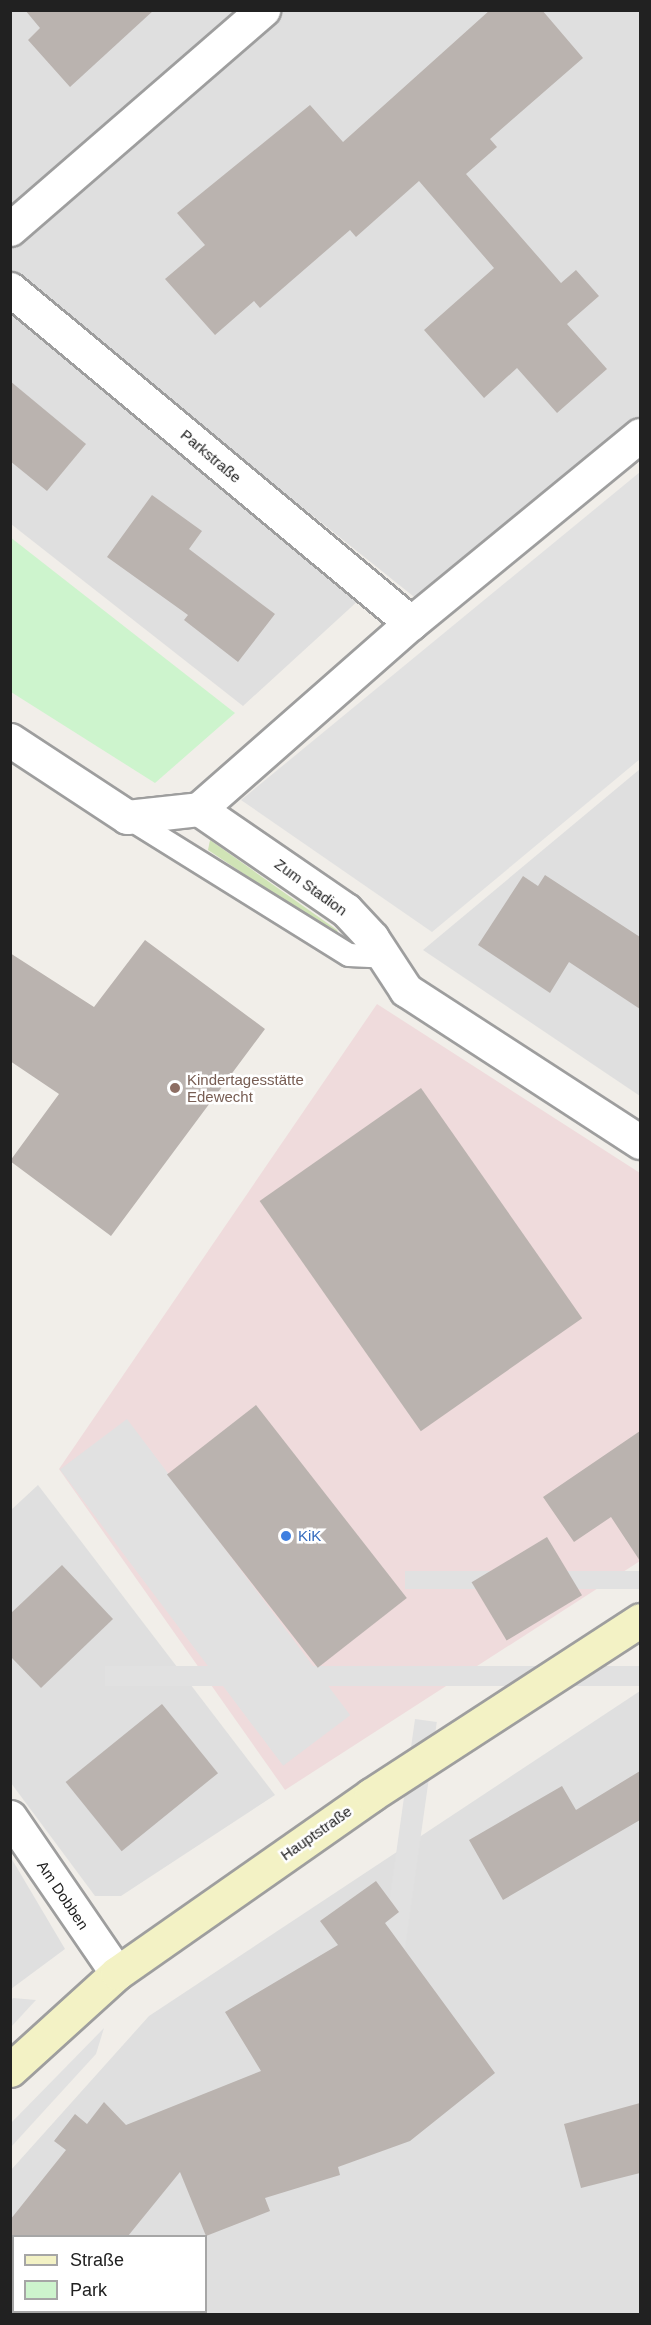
<!DOCTYPE html>
<meta charset="utf-8">
<style>
body{margin:0}
#map{position:relative;width:651px;height:2325px;overflow:hidden;background:#f1eee9;font-family:Arial,sans-serif}
div>[style]{position:absolute}
[style*='--x']{left:calc(var(--x)*1px);top:calc(var(--y)*1px);width:calc(var(--w)*1px);rotate:calc(var(--a)*1deg)}
.residential>*{inset:0;background:#dfdfdf}
.commercial>*{inset:0;background:#efdbdc}
.grass>*{inset:0;background:#d0e4b6}
.park>*{inset:0;background:#cdf4cd}
.parking>*{inset:0;background:#e1e1e1;transform-origin:0 0}
.building>*{inset:0;background:#bab3af;transform-origin:0 0}
.roads{filter:drop-shadow(2px 0 #9e9e9e) drop-shadow(-2px 0 #9e9e9e) drop-shadow(0 2px #9e9e9e) drop-shadow(0 -2px #9e9e9e)}
.service>*{height:22px;margin:-11px;padding:0 11px;transform-origin:11px;border-radius:11px;background:#fff}
.minor>*{height:33px;margin:-16.5px;padding:0 16.5px;transform-origin:16.5px;border-radius:16.5px;background:#fff}
.secondary>*{height:33px;margin:-16.5px;padding:0 16.5px;transform-origin:16.5px;border-radius:16.5px;background:#f3f2c5}
.dots>*{width:16px;height:16px;translate:-50% -50%;box-sizing:border-box;border:3px solid #fff;border-radius:50%}
span{translate:-50% -50%;white-space:nowrap;text-align:center;line-height:1.15;-webkit-text-stroke:5px #fff;paint-order:stroke}
.street-label{font-size:15px;color:#212121}
.education-label{font-size:15px;color:#785e54}
.left{translate:0 -50%;text-align:left}
.shop-label{font-size:15px;color:#366cbe}
.frame{position:absolute;inset:0;border:12px solid #212121;pointer-events:none}
.legend{position:absolute;left:12px;top:2235px;width:195px;height:78px;box-sizing:border-box;background:#fff;border:2px solid #a6a6a6;margin:0;padding:8px 10px;list-style:none;font-size:18px;color:#212121}
.legend li{display:flex;align-items:center;gap:12px;height:30px}
.legend b{width:30px;border:2px solid #a6a6a6}
</style>
<div id="map">
<div class="residential">
<div style="clip-path:polygon(10px 11px,640px 11px,640px 419px,418px 600px,11px 274px)"></div>
<div style="clip-path:polygon(10px 307px,360px 599px,243px 706px,11px 524px)"></div>
<div style="clip-path:polygon(640px 769px,640px 1096px,423px 950px)"></div>
<div style="clip-path:polygon(38px 1485px,275px 1795px,121px 1896px,95px 1896px,11px 1783px,11px 1510px)"></div>
<div style="clip-path:polygon(evenodd,640px 1691px,640px 2314px,11px 2314px,11px 2170px,149px 2016px,640px 1691px,14px 2236px,206px 2236px,206px 2312px,14px 2312px,14px 2236px)"></div>
<div style="clip-path:polygon(10px 1856px,65px 1949px,11px 1989px,10px 1989px)"></div>
</div>
<div class="commercial">
<div style="clip-path:polygon(377px 1004px,640px 1173px,640px 1561px,285px 1790px,59px 1469px)"></div>
</div>
<div class="grass">
<div style="clip-path:polygon(210px 840px,337px 930px,341px 939px,208px 850px)"></div>
</div>
<div class="park">
<div style="clip-path:polygon(10px 537px,235px 713px,155px 783px,11px 692px)"></div>
</div>
<div class="parking">
<div style="clip-path:polygon(640px 472px,640px 759px,432px 932px,241px 800px)"></div>
<div style="left:127px;top:1419px;width:371px;height:84px;rotate:53deg"></div>
<div style="left:640px;top:1571px;width:18px;height:235px;rotate:90deg"></div>
<div style="left:640px;top:1666px;width:20px;height:535px;rotate:90deg"></div>
<div style="left:415px;top:1719px;width:22px;height:282px;rotate:8deg"></div>
<div style="clip-path:polygon(13px 1998px,36px 2000px,11px 2027px,11px 2001px)"></div>
<div style="clip-path:polygon(104px 2028px,96px 2054px,11px 2147px,11px 2123px)"></div>
</div>
<div class="building">
<div style="clip-path:polygon(25px 10px,154px 10px,70px 87px,28px 40px,40px 28px)"></div>
<div style="clip-path:polygon(490px 10px,542px 10px,583px 58px,490px 139px,497px 147px,466px 174px,561px 283px,576px 270px,599px 296px,567px 324px,607px 369px,557px 413px,517px 368px,484px 398px,424px 330px,494px 268px,419px 181px,356px 237px,350px 230px,260px 308px,254px 301px,215px 335px,165px 279px,205px 245px,177px 213px,310px 105px,343px 142px)"></div>
<div style="clip-path:polygon(10px 381px,86px 444px,47px 491px,10px 461px)"></div>
<div style="clip-path:polygon(152px 495px,202px 531px,189px 549px,275px 614px,238px 662px,184px 620px,188px 615px,107px 557px)"></div>
<div style="clip-path:polygon(545px 875px,640px 937px,640px 1009px,569px 962px,550px 993px,478px 945px,523px 876px,538px 886px)"></div>
<div style="clip-path:polygon(145px 940px,265px 1029px,111px 1236px,10px 1161px,59px 1094px,10px 1061px,10px 953px,94px 1007px)"></div>
<div style="left:421px;top:1088px;width:281px;height:197px;rotate:55deg"></div>
<div style="left:256px;top:1405px;width:245px;height:113px;rotate:52deg"></div>
<div style="clip-path:polygon(640px 1431px,640px 1561px,611px 1517px,574px 1542px,543px 1497px)"></div>
<div style="left:547px;top:1537px;width:68px;height:88px;rotate:59deg"></div>
<div style="clip-path:polygon(62px 1565px,113px 1619px,41px 1688px,10px 1656px,10px 1614px)"></div>
<div style="left:162px;top:1704px;width:89px;height:124px;rotate:51deg"></div>
<div style="clip-path:polygon(640px 1771px,640px 1820px,503px 1900px,469px 1840px,562px 1786px,576px 1810px)"></div>
<div style="clip-path:polygon(376px 1881px,399px 1912px,385px 1923px,495px 2073px,410px 2141px,338px 2167px,340px 2175px,265px 2198px,270px 2211px,206px 2236px,180px 2172px,128px 2236px,10px 2236px,10px 2220px,66px 2150px,54px 2141px,75px 2114px,87px 2124px,104px 2102px,126px 2125px,261px 2071px,225px 2012px,338px 1945px,320px 1921px)"></div>
<div style="clip-path:polygon(640px 2103px,640px 2173px,581px 2188px,564px 2124px)"></div>
</div>
<div class="roads">
<div class="service">
<div style="--x:127;--y:817;--w:261;--a:31.9"></div>
<div style="--x:349;--y:955;--w:36;--a:3"></div>
</div>
<div class="minor">
<div style="--x:10;--y:229;--w:335;--a:-40.9"></div>
<div style="--x:10;--y:289;--w:522;--a:39.79"></div>
<div style="--x:10;--y:740;--w:140;--a:33.3"></div>
<div style="--x:127;--y:817;--w:72;--a:-6.3"></div>
<div style="--x:199;--y:809;--w:178;--a:34.5"></div>
<div style="--x:346;--y:910;--w:38;--a:47"></div>
<div style="--x:372;--y:938;--w:62;--a:56.8"></div>
<div style="--x:406;--y:990;--w:279;--a:33"></div>
<div style="--x:199;--y:809;--w:282;--a:-41.3"></div>
<div style="--x:411;--y:623;--w:296;--a:-39.4"></div>
<div style="--x:10;--y:1817;--w:189;--a:55.6"></div>
</div>
<div class="secondary">
<div style="--x:10;--y:2070;--w:144;--a:-42.2"></div>
<div style="--x:117;--y:1973;--w:310;--a:-35"></div>
<div style="--x:371;--y:1795;--w:321;--a:-33"></div>
</div>
</div>
<div class="dots">
<div style="left:175px;top:1088px;background:#8d6e63"></div>
<div style="left:286px;top:1536px;background:#3f7fe0"></div>
</div>
<div class="street-label">
<span style="left:211px;top:456px;rotate:40deg">Parkstraße</span>
<span style="left:311px;top:887px;rotate:36deg">Zum Stadion</span>
<span style="left:316px;top:1833px;rotate:-35deg">Hauptstraße</span>
<span style="left:63px;top:1895px;rotate:56deg">Am Dobben</span>
</div>
<div class="education-label">
<span class="left" style="left:187px;top:1088px">Kindertagesstätte<br>Edewecht</span>
</div>
<div class="shop-label">
<span class="left" style="left:298px;top:1536px">KiK</span>
</div>
<div class="frame"></div>
<ul class="legend">
<li><b style="height:8px;background:#f3f2c5"></b>Straße</li>
<li><b style="height:16px;background:#cdf4cd"></b>Park</li>
</ul>
</div>
